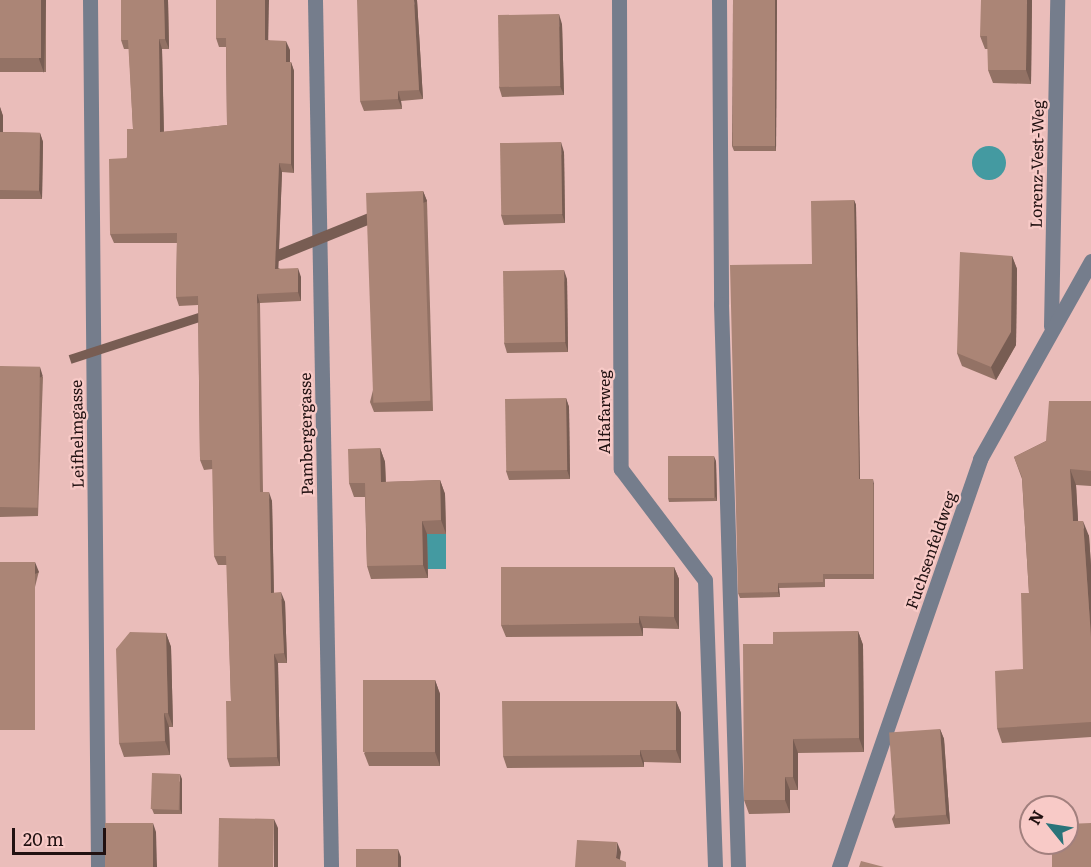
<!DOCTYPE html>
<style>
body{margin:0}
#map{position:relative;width:1091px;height:867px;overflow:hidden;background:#eabdba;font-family:Literata,serif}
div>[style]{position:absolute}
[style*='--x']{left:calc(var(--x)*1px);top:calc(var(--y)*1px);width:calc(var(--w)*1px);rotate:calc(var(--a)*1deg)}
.water>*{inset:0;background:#449aa1;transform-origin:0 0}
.round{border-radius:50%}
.lane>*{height:15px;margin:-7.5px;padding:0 7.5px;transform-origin:7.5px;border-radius:7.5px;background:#757d8c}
.street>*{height:15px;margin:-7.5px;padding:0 7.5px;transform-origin:7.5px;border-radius:7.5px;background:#757d8c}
.wall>*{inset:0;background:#937265;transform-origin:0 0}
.shaded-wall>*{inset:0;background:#785d53;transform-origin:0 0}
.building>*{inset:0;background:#ab8576;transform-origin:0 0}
span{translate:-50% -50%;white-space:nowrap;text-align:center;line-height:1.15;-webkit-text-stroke:4.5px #f8cac7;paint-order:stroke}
.street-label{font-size:16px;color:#211111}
.north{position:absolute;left:1019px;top:795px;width:60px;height:60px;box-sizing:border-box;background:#f8cac7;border:2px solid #a2807e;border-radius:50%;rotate:300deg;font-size:16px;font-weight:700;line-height:24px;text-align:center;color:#211111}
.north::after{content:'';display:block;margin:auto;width:21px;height:27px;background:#2a747a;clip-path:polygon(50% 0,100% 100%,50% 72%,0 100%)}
.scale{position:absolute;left:12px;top:828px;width:94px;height:27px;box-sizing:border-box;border:3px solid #211111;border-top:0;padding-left:8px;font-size:18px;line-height:21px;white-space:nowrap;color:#211111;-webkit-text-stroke:4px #f8cac7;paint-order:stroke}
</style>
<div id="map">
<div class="water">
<div class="round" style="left:972px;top:146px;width:34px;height:34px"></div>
<div style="left:427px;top:534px;width:19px;height:35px"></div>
</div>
<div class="lane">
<div style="--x:719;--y:0;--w:304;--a:89.6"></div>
<div style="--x:721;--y:304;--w:563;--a:88.27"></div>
</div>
<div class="street">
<div style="--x:90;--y:0;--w:867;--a:89.47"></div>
<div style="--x:315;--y:0;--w:867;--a:88.94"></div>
<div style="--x:619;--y:0;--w:469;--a:89.8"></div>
<div style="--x:621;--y:469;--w:139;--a:52.9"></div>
<div style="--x:705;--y:580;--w:287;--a:88"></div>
<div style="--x:1051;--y:326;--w:326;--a:-88.9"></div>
<div style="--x:839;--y:867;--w:432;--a:-70.9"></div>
<div style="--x:980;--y:459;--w:227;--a:-60.7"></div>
</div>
<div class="wall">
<div style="left:0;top:0;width:46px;height:72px"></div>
<div style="clip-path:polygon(121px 0,168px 0,169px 49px,162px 49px,164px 132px,227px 125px,226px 47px,219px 47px,216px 38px,216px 0,268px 40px,290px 50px,290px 62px,291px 62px,294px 71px,294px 173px,282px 172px,278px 268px,301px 277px,301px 301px,260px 303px,263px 492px,272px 501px,274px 593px,285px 602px,287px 663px,278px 663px,280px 766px,230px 767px,227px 758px,231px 701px,227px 565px,218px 565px,214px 556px,213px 469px,204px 470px,200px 460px,198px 305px,179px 306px,176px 297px,177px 243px,114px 243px,110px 234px,133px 129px,129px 49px,124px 49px,121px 40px)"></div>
<div style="clip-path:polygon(417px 0,423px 99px,401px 101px,402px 109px,364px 111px,360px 101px)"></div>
<div style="clip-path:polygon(733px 0,777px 0,776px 151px,734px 151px,732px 146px)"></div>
<div style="clip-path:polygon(1032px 0,1031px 84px,993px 83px,988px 70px,988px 49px,985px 49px,980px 36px)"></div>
<div style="clip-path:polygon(562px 24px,564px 95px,502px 97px,499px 87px)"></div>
<div style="clip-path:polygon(0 107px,3px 116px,3px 132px,40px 133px,43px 142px,42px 199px,0 199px)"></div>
<div style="clip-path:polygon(564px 152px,565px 223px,504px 225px,501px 215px)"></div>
<div style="clip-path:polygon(423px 191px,427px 201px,433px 411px,374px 412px,370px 402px)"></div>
<div style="clip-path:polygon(854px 200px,856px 205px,860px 479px,874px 484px,874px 579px,825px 579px,825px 587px,779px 588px,780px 597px,740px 598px,738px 593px,812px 264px)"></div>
<div style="clip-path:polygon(1012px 256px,1017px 269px,1016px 345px,996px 380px,962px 366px,957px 353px)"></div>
<div style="clip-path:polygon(567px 279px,568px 352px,507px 353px,504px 343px)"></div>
<div style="clip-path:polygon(0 366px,43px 377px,38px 516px,0 517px)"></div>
<div style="clip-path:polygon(566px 398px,569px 407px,570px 479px,509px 480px,506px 471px)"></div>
<div style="clip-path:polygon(1091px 401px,1091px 486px,1076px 485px,1078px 521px,1089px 536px,1091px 566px,1091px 737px,1002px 743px,997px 728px,1023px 669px,1029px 593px,1022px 479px,1014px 457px,1046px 441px)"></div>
<div style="clip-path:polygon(380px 448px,385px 462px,386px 482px,440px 480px,445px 494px,446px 534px,427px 534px,428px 578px,371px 579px,367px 566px,365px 497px,354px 497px,349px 483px)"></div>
<div style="clip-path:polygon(716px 461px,717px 501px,669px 502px,668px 498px)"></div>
<div style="left:0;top:562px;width:40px;height:178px;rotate:14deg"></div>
<div style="clip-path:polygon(674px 567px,679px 579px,679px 629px,643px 628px,643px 636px,506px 637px,501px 625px)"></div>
<div style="clip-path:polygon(858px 631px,863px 645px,864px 752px,798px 753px,798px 790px,790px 790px,790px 813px,749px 814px,744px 800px,773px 644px)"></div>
<div style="clip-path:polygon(166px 633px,171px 647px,173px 727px,169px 727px,170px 755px,124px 757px,119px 743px)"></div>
<div style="clip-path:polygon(435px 680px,440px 694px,440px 766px,369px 766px,364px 753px)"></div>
<div style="clip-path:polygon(676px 701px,681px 713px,681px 763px,644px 762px,644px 767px,507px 768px,503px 756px)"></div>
<div style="clip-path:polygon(940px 729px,944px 739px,950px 824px,895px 828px,892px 819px)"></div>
<div style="clip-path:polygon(182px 779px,182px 814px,154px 814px,152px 809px)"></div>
</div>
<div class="shaded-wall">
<div style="clip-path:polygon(41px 0,46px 0,44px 73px,39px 59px)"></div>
<div style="clip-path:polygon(164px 0,168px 0,169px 49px,165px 39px)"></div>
<div style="clip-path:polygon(265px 0,269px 0,268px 50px,265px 40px)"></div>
<div style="clip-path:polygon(414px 0,417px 0,423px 99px,419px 90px)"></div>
<div style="clip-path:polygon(775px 0,777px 0,776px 151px,775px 146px)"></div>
<div style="clip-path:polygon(1027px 0,1032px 0,1031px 84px,1026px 70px)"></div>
<div style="clip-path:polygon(559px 14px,562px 24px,564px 95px,560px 86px)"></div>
<div style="clip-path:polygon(159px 39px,162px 49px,164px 141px,160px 132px)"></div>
<div style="clip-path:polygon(286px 41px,290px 50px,290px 71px,286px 62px)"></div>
<div style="clip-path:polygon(291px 62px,294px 71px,294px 173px,291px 164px)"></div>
<div style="clip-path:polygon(398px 91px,401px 101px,402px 109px,398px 99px)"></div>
<div style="clip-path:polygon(0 107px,3px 116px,3px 141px,0 132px)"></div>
<div style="clip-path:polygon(40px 133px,43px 142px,42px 199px,39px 190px)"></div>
<div style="clip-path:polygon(561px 142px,564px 152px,565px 223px,562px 214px)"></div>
<div style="clip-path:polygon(279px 163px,282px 172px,278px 278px,275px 269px)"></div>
<div style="left:423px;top:191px;width:11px;height:210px;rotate:68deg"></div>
<div style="clip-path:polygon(854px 200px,856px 205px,860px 484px,859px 479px)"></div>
<div style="clip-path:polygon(1012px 256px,1017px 269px,1016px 345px,996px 380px,991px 367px)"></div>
<div style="clip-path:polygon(298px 268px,301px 277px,301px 301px,298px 292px)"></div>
<div style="clip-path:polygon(564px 270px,567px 279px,568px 352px,565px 342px)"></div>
<div style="left:257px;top:294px;width:9px;height:198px;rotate:72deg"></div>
<div style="left:40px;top:367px;width:10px;height:139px;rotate:73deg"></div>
<div style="clip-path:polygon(566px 398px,569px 407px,570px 479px,567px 470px)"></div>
<div style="clip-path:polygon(380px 448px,385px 462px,386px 495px,381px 482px)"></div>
<div style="clip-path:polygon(714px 456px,716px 461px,717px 501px,715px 496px)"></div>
<div style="clip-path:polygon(1070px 469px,1076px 485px,1079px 537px,1073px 521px)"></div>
<div style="left:873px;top:479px;width:5px;height:95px;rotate:79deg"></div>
<div style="clip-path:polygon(440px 480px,445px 494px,446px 534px,441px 520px)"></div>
<div style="clip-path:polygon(269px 492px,272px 501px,274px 602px,271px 593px)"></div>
<div style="clip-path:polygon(422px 521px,427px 534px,428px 578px,423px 565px)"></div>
<div style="clip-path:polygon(1083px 521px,1089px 536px,1091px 566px,1091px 637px)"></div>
<div style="left:35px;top:562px;width:11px;height:169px;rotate:68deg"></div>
<div style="clip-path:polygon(674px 567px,679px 579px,679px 629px,674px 617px)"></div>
<div style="clip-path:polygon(778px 583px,779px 588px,780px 597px,778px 592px)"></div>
<div style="clip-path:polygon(281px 592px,285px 602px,287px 663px,284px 653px)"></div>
<div style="clip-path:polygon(639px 616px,643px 628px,643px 636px,639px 623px)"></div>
<div style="clip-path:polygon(858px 631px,863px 645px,864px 752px,859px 738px)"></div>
<div style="clip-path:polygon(166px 633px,171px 647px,173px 727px,168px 713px)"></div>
<div style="clip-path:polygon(274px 654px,278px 663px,280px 766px,277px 757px)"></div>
<div style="clip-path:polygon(435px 680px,440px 694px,440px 766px,435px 752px)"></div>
<div style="clip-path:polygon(676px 701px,681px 713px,681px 763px,676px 750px)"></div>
<div style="clip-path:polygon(164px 713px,169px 727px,170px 755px,165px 741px)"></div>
<div style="clip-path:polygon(940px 729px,944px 739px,950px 824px,946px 815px)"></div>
<div style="clip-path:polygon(793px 739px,798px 753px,798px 790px,793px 777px)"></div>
<div style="clip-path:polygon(640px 750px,644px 762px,644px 767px,640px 755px)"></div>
<div style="clip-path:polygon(180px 774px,182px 779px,182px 814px,180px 809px)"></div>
<div style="clip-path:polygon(785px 777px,790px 790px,790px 813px,785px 800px)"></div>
<div style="clip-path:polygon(274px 819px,278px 828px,278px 867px,274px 867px)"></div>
<div style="clip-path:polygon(153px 823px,156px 832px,157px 867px,153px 867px)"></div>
<div style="clip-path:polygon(617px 842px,621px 852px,619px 867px,616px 858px)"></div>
<div style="clip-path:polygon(398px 849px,401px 857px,401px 867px,398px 867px)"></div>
</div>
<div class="building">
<div style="left:0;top:0;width:41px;height:58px"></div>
<div style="clip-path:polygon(121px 0,164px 0,165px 39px,159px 39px,160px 132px,227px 125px,226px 38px,216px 38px,216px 0,265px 0,265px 40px,286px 41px,286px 62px,291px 62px,291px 164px,279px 163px,275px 269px,298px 268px,298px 292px,257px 294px,260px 492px,269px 492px,271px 593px,281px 592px,284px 653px,274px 654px,277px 757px,227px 758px,226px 701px,231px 701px,226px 556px,214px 556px,212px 460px,200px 460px,198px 296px,176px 297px,177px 233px,110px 234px,109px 159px,127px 158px,127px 129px,133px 129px,128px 40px,121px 40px)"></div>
<div style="clip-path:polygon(357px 0,414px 0,419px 90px,398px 91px,398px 99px,360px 101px)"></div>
<div style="left:733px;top:0;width:42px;height:146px"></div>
<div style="clip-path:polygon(981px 0,1027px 0,1026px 70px,988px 70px,987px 36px,980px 36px)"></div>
<div style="left:559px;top:14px;width:72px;height:61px;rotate:89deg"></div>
<div style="left:0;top:132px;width:40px;height:58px;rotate:1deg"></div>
<div style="left:561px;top:142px;width:72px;height:61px;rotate:89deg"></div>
<div style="left:423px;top:191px;width:210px;height:57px;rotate:88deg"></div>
<div style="clip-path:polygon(854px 200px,859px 479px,873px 479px,873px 574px,823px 574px,823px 582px,778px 583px,778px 592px,738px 593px,730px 265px,812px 264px,811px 201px)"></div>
<div style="clip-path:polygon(960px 252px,1012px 256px,1011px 332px,991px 367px,957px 353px)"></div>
<div style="left:564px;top:270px;width:72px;height:61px;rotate:89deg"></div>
<div style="left:0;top:366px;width:40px;height:141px;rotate:1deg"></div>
<div style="left:566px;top:398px;width:72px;height:61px;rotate:89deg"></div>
<div style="clip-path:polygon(1049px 401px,1091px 401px,1091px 471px,1070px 469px,1073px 521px,1083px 521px,1091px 637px,1091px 722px,997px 728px,995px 671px,1023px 669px,1021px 593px,1029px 593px,1022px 477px,1014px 457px,1046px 441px)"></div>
<div style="clip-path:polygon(380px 448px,381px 482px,440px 480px,441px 520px,422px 521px,423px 565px,367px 566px,365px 483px,349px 483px,348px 449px)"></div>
<div style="left:668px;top:456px;width:46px;height:42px"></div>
<div style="left:0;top:562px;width:35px;height:168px"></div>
<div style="clip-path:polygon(501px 567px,674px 567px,674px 617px,639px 616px,639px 623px,501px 625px)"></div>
<div style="clip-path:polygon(858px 631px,859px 738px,793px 739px,793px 777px,785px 777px,785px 800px,744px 800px,743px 644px,773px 644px,773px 632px)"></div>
<div style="clip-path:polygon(130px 632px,166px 633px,168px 713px,164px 713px,165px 741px,119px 743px,116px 649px)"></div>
<div style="left:435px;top:680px;width:72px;height:72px;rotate:90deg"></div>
<div style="clip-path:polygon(502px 701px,676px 701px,676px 750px,640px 750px,640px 755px,503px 756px)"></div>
<div style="left:940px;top:729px;width:86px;height:51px;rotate:86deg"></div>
<div style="left:152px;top:773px;width:28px;height:36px;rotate:2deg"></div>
<div style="left:219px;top:818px;width:55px;height:49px;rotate:1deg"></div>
<div style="left:153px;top:823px;width:44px;height:48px;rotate:90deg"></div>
<div style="clip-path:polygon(1091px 823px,1091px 867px,1052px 867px,1052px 843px,1067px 843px,1067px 824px)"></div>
<div style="clip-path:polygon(577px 840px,617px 842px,616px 858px,626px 862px,626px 867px,575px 867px)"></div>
<div style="left:398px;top:849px;width:18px;height:42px;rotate:90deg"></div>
<div style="clip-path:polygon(861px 861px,884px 867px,859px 867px)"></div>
</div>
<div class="street-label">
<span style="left:1036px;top:164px;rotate:-89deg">Lorenz-Vest-Weg</span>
<span style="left:603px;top:412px;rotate:-90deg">Alfafarweg</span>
<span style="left:76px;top:434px;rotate:-91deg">Leifhelmgasse</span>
<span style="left:305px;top:434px;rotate:-91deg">Pambergergasse</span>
<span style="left:930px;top:550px;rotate:-71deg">Fuchsenfeldweg</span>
</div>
<div class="north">N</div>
<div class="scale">20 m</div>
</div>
